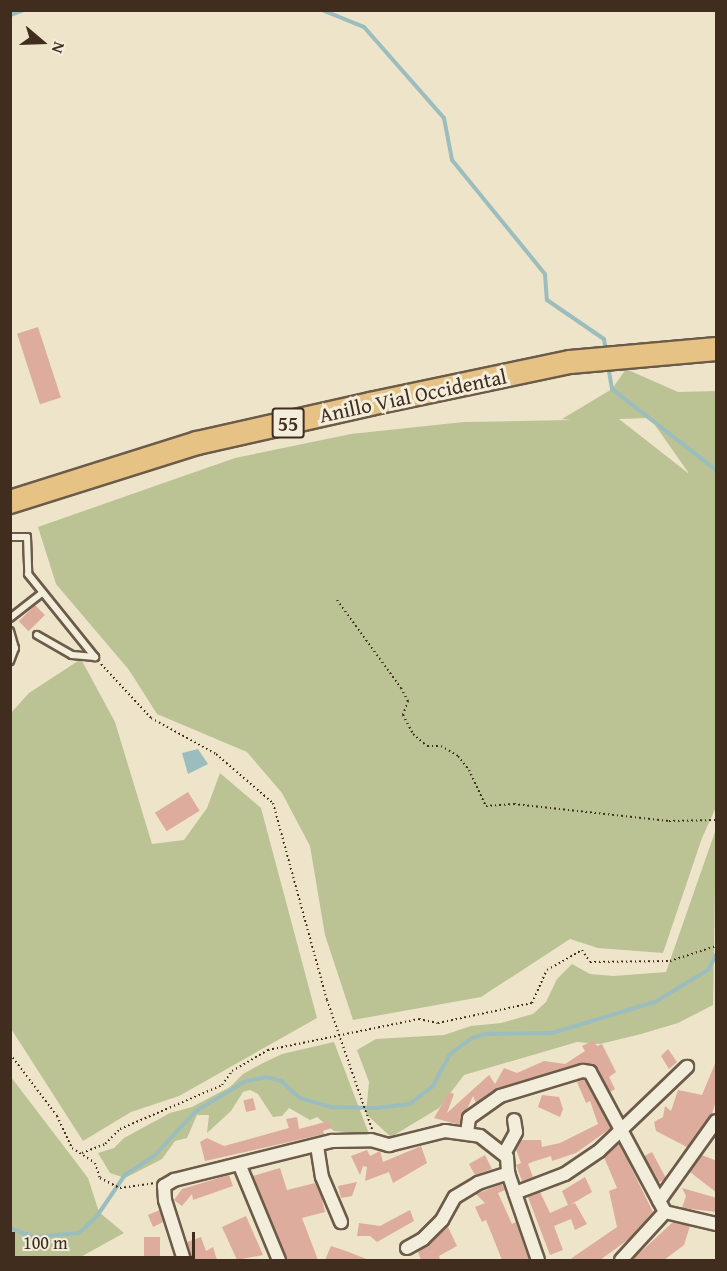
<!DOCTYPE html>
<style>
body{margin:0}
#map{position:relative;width:727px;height:1271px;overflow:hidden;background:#ede4c9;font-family:"Gentium Book Plus",serif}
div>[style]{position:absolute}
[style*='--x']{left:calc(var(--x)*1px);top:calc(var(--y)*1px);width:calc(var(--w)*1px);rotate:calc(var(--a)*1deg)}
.green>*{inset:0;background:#bbc394}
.water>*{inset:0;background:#9bbdbe}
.stream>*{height:4px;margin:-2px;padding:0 2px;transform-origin:2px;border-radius:2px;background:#9bbdbe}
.building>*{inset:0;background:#ddac9d;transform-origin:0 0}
.path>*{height:2px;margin-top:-1px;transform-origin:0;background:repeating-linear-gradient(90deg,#412d1e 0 1.5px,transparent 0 4.5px)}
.roads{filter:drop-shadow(2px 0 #6c5b49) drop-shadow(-2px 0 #6c5b49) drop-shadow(0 2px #6c5b49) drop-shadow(0 -2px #6c5b49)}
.lane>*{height:6px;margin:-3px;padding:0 3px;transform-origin:3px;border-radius:3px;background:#f3eddc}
.street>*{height:12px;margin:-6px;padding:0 6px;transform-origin:6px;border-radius:6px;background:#f3eddc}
.highway>*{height:22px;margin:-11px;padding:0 11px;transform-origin:11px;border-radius:11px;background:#e6c284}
span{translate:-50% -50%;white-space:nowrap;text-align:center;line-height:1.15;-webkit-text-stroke:6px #f3eddc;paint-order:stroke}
.shield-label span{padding:2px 4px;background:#f3eddc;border:2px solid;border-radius:4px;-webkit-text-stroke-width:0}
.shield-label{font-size:20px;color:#412d1e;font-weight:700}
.street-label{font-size:21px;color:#412d1e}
.frame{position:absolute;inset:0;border:12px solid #412d1e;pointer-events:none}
.north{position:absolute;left:12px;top:12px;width:60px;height:60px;-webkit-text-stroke:4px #f3eddc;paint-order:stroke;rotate:109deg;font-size:16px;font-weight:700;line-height:24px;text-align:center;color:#412d1e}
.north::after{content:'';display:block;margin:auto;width:21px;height:27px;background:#412d1e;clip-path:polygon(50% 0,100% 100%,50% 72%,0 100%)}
.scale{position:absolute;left:12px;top:1232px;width:183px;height:27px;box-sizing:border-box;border:3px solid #412d1e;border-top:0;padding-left:8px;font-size:18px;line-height:21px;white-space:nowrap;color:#412d1e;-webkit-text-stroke:4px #f3eddc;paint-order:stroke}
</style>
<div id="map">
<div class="green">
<div style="clip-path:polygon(evenodd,626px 369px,678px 392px,716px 391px,716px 807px,702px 838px,663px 953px,598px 948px,570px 939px,481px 997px,353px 1020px,325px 935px,310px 846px,282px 793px,247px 752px,157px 714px,129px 670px,56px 584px,38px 527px,235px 458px,351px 434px,464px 422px,571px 420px,562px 419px,612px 389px,626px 369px,650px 418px,688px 472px,688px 473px,619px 419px,650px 418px)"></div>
<div style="clip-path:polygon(81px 659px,115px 722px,152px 844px,184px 840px,207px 808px,220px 773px,261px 808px,317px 1018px,179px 1096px,131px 1112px,83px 1141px,10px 1027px,11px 713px,29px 693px)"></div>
<div style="clip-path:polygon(716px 829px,713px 1005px,678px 1023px,641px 1034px,600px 1044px,577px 1042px,464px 1075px,439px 1108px,391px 1137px,366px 1114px,369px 1082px,357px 1050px,376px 1039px,444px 1035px,471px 1026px,501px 1023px,533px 1014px,546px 1002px,557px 979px,572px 964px,590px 974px,614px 976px,666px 972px)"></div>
<div style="clip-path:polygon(334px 1042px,369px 1134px,334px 1131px,317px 1117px,310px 1120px,289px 1108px,282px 1116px,273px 1117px,258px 1094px,250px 1090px,243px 1092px,231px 1111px,207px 1133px,209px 1115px,197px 1115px,187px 1138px,175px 1141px,162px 1159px,125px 1178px,110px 1173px,98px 1153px,114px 1148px,124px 1138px,170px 1113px,192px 1107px,230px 1087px,243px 1074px,263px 1063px,282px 1054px)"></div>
<div style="clip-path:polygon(11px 1077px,88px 1178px,99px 1212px,124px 1233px,75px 1260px,11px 1260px)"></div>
</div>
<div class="water">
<div style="clip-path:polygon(198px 749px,208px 764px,188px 774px,182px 753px)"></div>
</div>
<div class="stream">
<div style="--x:322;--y:10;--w:45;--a:22"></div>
<div style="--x:364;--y:27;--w:121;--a:48.7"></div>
<div style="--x:444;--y:118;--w:43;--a:79.2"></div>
<div style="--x:452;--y:160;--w:147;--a:50.8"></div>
<div style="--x:545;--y:274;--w:26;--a:86"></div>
<div style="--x:547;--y:300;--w:69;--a:34.4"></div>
<div style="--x:604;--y:339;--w:13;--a:81"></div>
<div style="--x:10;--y:15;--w:15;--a:-20"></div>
<div style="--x:608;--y:366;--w:23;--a:80"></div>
<div style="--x:612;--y:389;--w:132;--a:37.9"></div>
<div style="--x:10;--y:1228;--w:25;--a:21"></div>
<div style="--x:33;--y:1237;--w:46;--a:-5"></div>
<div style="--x:79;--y:1233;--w:25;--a:-43"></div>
<div style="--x:97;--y:1216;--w:50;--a:-55.7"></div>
<div style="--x:125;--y:1175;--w:33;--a:-33"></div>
<div style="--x:153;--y:1157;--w:63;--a:-46.9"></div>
<div style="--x:196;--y:1111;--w:58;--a:-31"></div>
<div style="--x:246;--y:1081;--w:20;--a:-11"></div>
<div style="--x:266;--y:1077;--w:16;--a:15"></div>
<div style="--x:281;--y:1081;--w:25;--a:42"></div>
<div style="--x:300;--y:1098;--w:32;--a:16"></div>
<div style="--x:331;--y:1107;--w:46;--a:1.2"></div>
<div style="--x:377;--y:1108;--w:33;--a:-7"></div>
<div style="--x:410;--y:1104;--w:29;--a:-38"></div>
<div style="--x:433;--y:1086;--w:36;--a:-62"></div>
<div style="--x:450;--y:1054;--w:27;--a:-36"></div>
<div style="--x:472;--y:1038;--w:15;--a:-16"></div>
<div style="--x:486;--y:1034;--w:66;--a:-0.9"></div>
<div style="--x:552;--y:1033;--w:108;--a:-16.8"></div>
<div style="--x:655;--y:1002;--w:62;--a:-31.1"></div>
<div style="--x:708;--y:970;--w:17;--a:-62"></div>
</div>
<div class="building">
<div style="left:38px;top:327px;width:74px;height:22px;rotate:72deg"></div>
<div style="left:35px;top:605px;width:14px;height:23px;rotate:45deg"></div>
<div style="left:188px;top:792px;width:22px;height:39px;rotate:58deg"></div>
<div style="clip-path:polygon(594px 1040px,597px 1046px,602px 1044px,616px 1072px,609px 1077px,615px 1089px,610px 1092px,595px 1066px,581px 1063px,498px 1088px,476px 1103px,473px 1096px,460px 1125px,434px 1118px,449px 1092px,454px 1094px,447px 1113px,489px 1075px,495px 1084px,504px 1068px,517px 1073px,544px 1061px,565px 1064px,585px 1051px,582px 1046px)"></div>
<div style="clip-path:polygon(668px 1049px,677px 1062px,669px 1069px,661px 1056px)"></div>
<div style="clip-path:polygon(717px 1059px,717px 1097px,712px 1114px,687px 1147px,656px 1131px,654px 1122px,663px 1117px,665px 1106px,671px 1111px,678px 1090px,702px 1095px)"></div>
<div style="clip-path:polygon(584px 1079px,611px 1128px,576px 1153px,552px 1161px,551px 1156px,532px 1162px,528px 1164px,533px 1177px,522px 1181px,516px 1165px,521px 1163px,516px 1149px,521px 1140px,541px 1140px,542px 1147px,560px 1143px,598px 1124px,590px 1101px,586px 1103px,577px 1082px)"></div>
<div style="clip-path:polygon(542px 1095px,559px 1097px,563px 1109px,560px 1117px,538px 1107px)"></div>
<div style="left:253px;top:1098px;width:12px;height:10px;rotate:76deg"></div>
<div style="clip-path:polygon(297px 1117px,299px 1129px,329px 1121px,332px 1128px,323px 1131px,324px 1134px,205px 1161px,200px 1142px,207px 1138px,224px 1146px,289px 1128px,286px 1119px)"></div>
<div style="clip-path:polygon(619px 1143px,653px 1212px,629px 1239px,600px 1260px,569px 1260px,617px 1227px,609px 1191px,617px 1188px,604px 1157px)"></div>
<div style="clip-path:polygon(421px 1146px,427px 1163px,393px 1183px,389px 1172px,365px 1181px,367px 1167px,363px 1166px,360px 1175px,351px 1156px,367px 1150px,370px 1156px,380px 1151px,383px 1162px)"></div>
<div style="left:652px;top:1152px;width:30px;height:9px;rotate:62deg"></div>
<div style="clip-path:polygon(485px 1155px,492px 1169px,475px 1175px,469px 1164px)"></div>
<div style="clip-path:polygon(702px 1155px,717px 1161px,717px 1193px,690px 1172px)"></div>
<div style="clip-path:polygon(280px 1168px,287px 1190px,315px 1183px,321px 1195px,325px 1212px,302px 1218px,318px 1260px,287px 1260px,253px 1176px)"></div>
<div style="clip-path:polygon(229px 1175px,233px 1186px,193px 1200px,192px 1194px,182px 1206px,174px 1200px,182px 1189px)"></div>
<div style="clip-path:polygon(585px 1177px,592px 1192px,570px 1205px,575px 1203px,587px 1224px,575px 1230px,571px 1219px,554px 1226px,563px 1250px,550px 1255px,528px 1197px,540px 1192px,550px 1213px,568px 1205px,562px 1191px)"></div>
<div style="clip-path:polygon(357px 1182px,352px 1196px,341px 1198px,338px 1186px)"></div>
<div style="clip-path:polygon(502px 1184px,505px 1190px,498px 1193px,512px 1224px,516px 1222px,529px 1260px,502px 1260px,486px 1220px,482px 1222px,475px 1207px,485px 1203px,476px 1194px)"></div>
<div style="clip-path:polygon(682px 1188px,717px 1198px,717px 1212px,682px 1208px,686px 1196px)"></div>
<div style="clip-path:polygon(160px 1210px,163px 1222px,153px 1227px,148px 1215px)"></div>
<div style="clip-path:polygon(410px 1210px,414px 1221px,377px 1242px,370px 1236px,357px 1236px,359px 1223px,380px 1226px)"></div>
<div style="clip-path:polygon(246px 1216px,263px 1255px,237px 1260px,222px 1227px)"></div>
<div style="clip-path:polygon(673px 1222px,690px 1226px,684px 1245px,664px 1260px,632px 1260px)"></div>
<div style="clip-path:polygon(448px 1227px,457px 1246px,439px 1256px,440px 1260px,421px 1260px,418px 1252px)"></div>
<div style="left:144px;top:1237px;width:16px;height:23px"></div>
<div style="clip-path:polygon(201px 1237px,206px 1251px,213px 1247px,217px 1260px,192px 1260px,187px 1242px)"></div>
<div style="clip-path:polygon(331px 1246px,346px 1251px,369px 1260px,325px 1260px)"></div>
</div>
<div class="path">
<div style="--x:337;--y:600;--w:109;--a:54"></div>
<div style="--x:401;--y:688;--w:15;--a:62"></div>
<div style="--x:408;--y:701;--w:15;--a:110"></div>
<div style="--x:403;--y:715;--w:21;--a:62"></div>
<div style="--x:413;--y:734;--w:18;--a:41"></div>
<div style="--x:427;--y:746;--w:14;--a:0"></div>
<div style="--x:441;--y:746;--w:20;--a:30"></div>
<div style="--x:458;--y:756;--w:18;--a:52"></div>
<div style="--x:469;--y:770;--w:40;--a:65"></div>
<div style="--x:486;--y:806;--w:28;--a:-4"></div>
<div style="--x:514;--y:804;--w:156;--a:6.3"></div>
<div style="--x:669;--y:821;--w:47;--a:-1.2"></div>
<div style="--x:101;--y:664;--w:74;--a:47.2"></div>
<div style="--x:151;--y:718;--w:74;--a:29"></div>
<div style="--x:216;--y:754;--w:75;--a:40.7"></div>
<div style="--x:273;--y:803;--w:204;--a:74.7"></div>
<div style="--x:327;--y:1000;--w:137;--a:70.8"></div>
<div style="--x:10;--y:1054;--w:78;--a:52.8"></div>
<div style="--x:57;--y:1116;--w:35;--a:65"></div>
<div style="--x:72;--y:1148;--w:27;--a:33"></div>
<div style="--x:95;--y:1163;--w:16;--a:72"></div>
<div style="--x:100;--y:1178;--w:22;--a:27"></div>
<div style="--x:120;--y:1188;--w:34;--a:-8"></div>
<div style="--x:82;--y:1153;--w:25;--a:-21"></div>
<div style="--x:105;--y:1144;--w:21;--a:-45"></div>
<div style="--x:120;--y:1129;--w:111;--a:-23.3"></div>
<div style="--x:222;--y:1085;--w:17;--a:-54"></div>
<div style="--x:232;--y:1071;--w:42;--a:-30.3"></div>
<div style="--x:268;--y:1050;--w:154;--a:-11.6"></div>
<div style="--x:419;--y:1019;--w:19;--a:12"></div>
<div style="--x:438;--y:1023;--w:96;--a:-12"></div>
<div style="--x:532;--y:1003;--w:36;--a:-66"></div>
<div style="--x:547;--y:970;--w:40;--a:-29.7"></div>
<div style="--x:582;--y:950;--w:14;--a:56"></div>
<div style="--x:590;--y:962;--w:80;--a:-0.7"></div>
<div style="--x:670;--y:961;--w:48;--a:-18.1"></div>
</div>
<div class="roads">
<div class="lane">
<div style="--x:10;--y:537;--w:17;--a:0"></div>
<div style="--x:27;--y:537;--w:37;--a:88"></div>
<div style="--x:28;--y:574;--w:107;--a:51.1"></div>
<div style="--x:10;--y:618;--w:41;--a:-38"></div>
<div style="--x:10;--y:631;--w:18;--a:74"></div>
<div style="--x:15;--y:648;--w:14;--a:111"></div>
<div style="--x:37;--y:635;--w:40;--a:29.7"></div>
<div style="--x:72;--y:655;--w:23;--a:5"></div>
</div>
<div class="street">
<div style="--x:467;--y:1133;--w:15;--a:-82"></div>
<div style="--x:469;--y:1118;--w:38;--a:-35"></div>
<div style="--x:500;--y:1096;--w:87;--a:-16.8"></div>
<div style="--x:583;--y:1071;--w:7;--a:8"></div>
<div style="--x:590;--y:1072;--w:159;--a:61.8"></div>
<div style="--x:317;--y:1146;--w:31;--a:81"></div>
<div style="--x:322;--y:1177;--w:49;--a:67.1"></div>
<div style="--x:504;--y:1154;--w:25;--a:-61"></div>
<div style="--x:516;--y:1132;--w:12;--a:-99"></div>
<div style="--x:240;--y:1166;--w:102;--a:67.5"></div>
<div style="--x:515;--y:1193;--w:53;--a:-20.8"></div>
<div style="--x:565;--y:1174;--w:41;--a:-34.1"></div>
<div style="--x:599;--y:1151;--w:122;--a:-43.7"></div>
<div style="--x:659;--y:1201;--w:98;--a:-54.5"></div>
<div style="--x:407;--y:1248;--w:18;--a:-29"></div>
<div style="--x:423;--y:1239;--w:27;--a:-45"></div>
<div style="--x:442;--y:1220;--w:26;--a:-61"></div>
<div style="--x:455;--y:1197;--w:27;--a:-31"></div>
<div style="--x:478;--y:1183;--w:32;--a:-18"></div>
<div style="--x:184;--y:1260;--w:63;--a:-107.6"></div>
<div style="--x:165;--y:1200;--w:14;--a:-94"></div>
<div style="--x:164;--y:1186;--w:12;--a:-31"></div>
<div style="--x:174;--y:1180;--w:163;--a:-13.9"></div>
<div style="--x:332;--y:1141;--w:39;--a:-1"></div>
<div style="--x:371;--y:1140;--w:19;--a:16"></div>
<div style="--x:389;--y:1145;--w:58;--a:-14"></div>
<div style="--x:445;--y:1131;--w:35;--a:8"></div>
<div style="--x:480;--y:1136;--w:34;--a:38"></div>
<div style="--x:507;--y:1157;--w:16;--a:86"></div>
<div style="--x:508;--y:1173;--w:92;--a:71"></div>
<div style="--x:621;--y:1260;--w:65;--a:-47.5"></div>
<div style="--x:665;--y:1212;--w:52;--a:13.2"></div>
</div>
<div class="highway">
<div style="--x:10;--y:502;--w:196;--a:-17.5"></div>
<div style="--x:197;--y:443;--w:177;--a:-12.7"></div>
<div style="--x:370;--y:404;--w:204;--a:-11.9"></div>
<div style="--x:570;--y:362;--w:147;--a:-5.1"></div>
</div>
</div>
<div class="shield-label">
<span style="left:288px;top:423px">55</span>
</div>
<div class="street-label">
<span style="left:413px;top:396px;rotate:-12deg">Anillo Vial Occidental</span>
</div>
<div class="frame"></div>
<div class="north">N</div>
<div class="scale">100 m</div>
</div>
